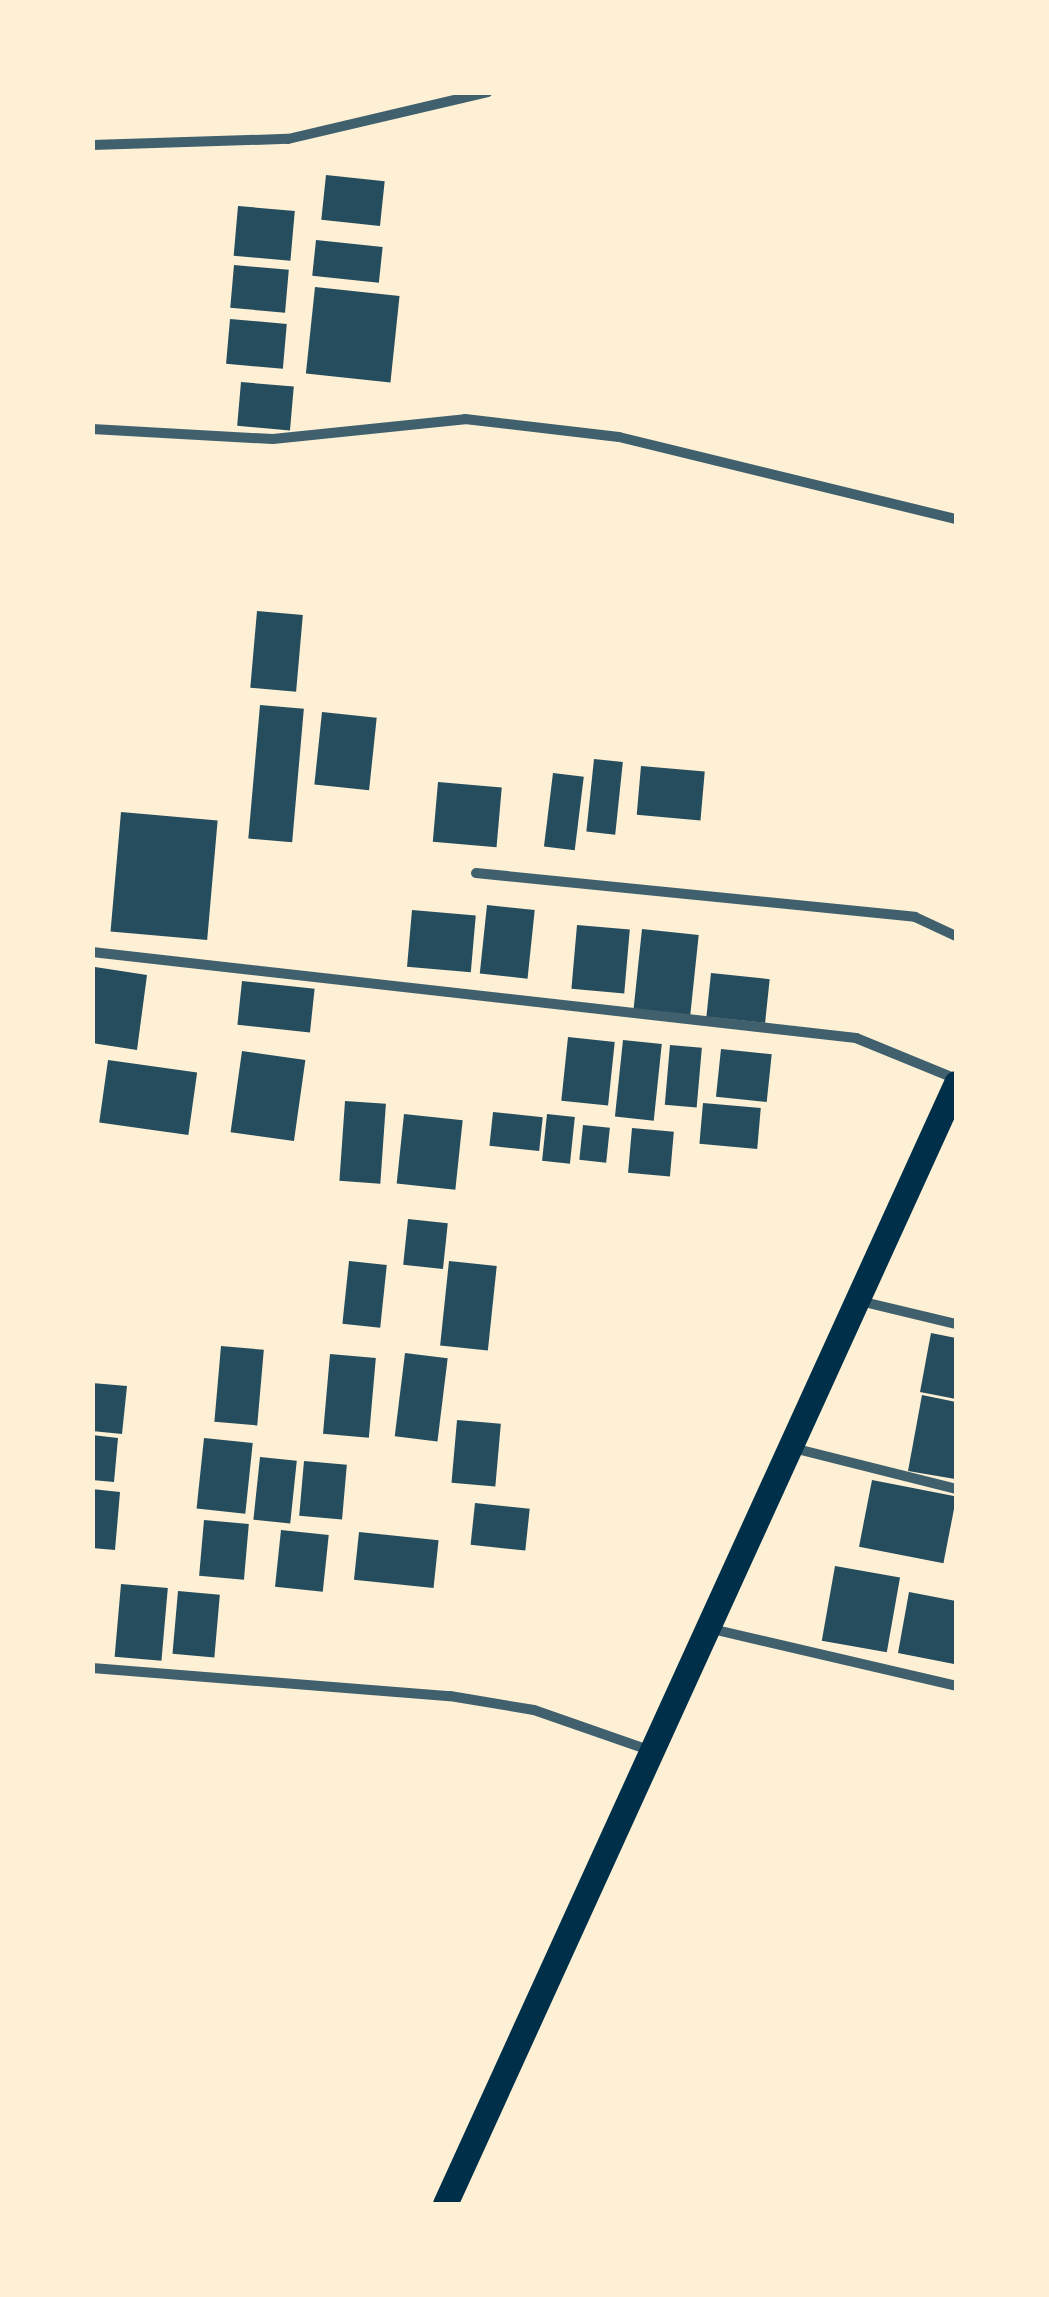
<!DOCTYPE html>
<style>
body{margin:0}
#map{position:relative;width:1049px;height:2297px;overflow:hidden;background:#fdf0d5;font-family:"PT Sans Narrow",sans-serif}
div>[style]{position:absolute}
[style*='--x']{left:calc(var(--x)*1px);top:calc(var(--y)*1px);width:calc(var(--w)*1px);rotate:calc(var(--a)*1deg)}
.building>*{inset:0;background:#264d5e;transform-origin:0 0}
.minor>*{height:10px;margin:-5px;padding:0 5px;transform-origin:5px;border-radius:5px;background:#3f606c}
.primary>*{height:25px;margin:-12.5px;padding:0 12.5px;transform-origin:12.5px;border-radius:12.5px;background:#003049}
span{translate:-50% -50%;white-space:nowrap;text-align:center;line-height:1.15;-webkit-text-stroke:9px #fdf0d5;paint-order:stroke}
.frame{position:absolute;inset:0;border:95px solid #fdf0d5;pointer-events:none}
</style>
<div id="map">
<div class="building">
<div style="left:326px;top:175px;width:59px;height:45px;rotate:6deg"></div>
<div style="left:238px;top:206px;width:57px;height:50px;rotate:5deg"></div>
<div style="left:316px;top:240px;width:67px;height:36px;rotate:6deg"></div>
<div style="left:234px;top:265px;width:55px;height:43px;rotate:5deg"></div>
<div style="left:315px;top:287px;width:85px;height:87px;rotate:6deg"></div>
<div style="left:230px;top:319px;width:57px;height:45px;rotate:5deg"></div>
<div style="left:241px;top:382px;width:53px;height:44px;rotate:5deg"></div>
<div style="left:257px;top:611px;width:46px;height:77px;rotate:5deg"></div>
<div style="left:260px;top:705px;width:44px;height:134px;rotate:5deg"></div>
<div style="left:322px;top:712px;width:55px;height:73px;rotate:6deg"></div>
<div style="left:594px;top:759px;width:29px;height:73px;rotate:6deg"></div>
<div style="left:641px;top:766px;width:64px;height:49px;rotate:5deg"></div>
<div style="left:553px;top:773px;width:31px;height:74px;rotate:7deg"></div>
<div style="left:438px;top:782px;width:64px;height:60px;rotate:5deg"></div>
<div style="left:121px;top:812px;width:97px;height:120px;rotate:5deg"></div>
<div style="left:487px;top:905px;width:48px;height:69px;rotate:6deg"></div>
<div style="left:412px;top:910px;width:64px;height:57px;rotate:5deg"></div>
<div style="left:577px;top:925px;width:53px;height:64px;rotate:5deg"></div>
<div style="left:642px;top:929px;width:57px;height:81px;rotate:6deg"></div>
<div style="clip-path:polygon(95px 967px,147px 975px,137px 1050px,92px 1043px)"></div>
<div style="left:711px;top:973px;width:59px;height:44px;rotate:6deg"></div>
<div style="left:242px;top:981px;width:73px;height:44px;rotate:6deg"></div>
<div style="left:568px;top:1037px;width:47px;height:64px;rotate:6deg"></div>
<div style="left:623px;top:1040px;width:39px;height:77px;rotate:6deg"></div>
<div style="left:670px;top:1045px;width:32px;height:60px;rotate:5deg"></div>
<div style="left:721px;top:1049px;width:51px;height:48px;rotate:6deg"></div>
<div style="left:242px;top:1051px;width:64px;height:82px;rotate:8deg"></div>
<div style="left:108px;top:1060px;width:90px;height:63px;rotate:8deg"></div>
<div style="left:345px;top:1101px;width:41px;height:80px;rotate:4deg"></div>
<div style="left:703px;top:1103px;width:58px;height:41px;rotate:5deg"></div>
<div style="left:493px;top:1112px;width:50px;height:34px;rotate:6deg"></div>
<div style="left:404px;top:1114px;width:59px;height:70px;rotate:6deg"></div>
<div style="left:547px;top:1114px;width:28px;height:47px;rotate:6deg"></div>
<div style="left:583px;top:1125px;width:27px;height:35px;rotate:6deg"></div>
<div style="left:632px;top:1128px;width:42px;height:45px;rotate:5deg"></div>
<div style="left:408px;top:1219px;width:40px;height:46px;rotate:6deg"></div>
<div style="left:349px;top:1261px;width:38px;height:63px;rotate:6deg"></div>
<div style="left:449px;top:1261px;width:48px;height:85px;rotate:6deg"></div>
<div style="clip-path:polygon(931px 1333px,956px 1338px,956px 1399px,920px 1392px)"></div>
<div style="left:221px;top:1346px;width:43px;height:76px;rotate:5deg"></div>
<div style="left:405px;top:1353px;width:43px;height:84px;rotate:7deg"></div>
<div style="left:330px;top:1354px;width:46px;height:80px;rotate:5deg"></div>
<div style="clip-path:polygon(92px 1383px,127px 1386px,122px 1434px,92px 1431px)"></div>
<div style="clip-path:polygon(922px 1395px,956px 1402px,955px 1479px,908px 1471px)"></div>
<div style="left:457px;top:1420px;width:44px;height:63px;rotate:5deg"></div>
<div style="clip-path:polygon(92px 1435px,118px 1438px,114px 1482px,92px 1480px)"></div>
<div style="left:204px;top:1438px;width:49px;height:71px;rotate:6deg"></div>
<div style="left:260px;top:1457px;width:37px;height:63px;rotate:6deg"></div>
<div style="left:304px;top:1461px;width:43px;height:55px;rotate:5deg"></div>
<div style="left:872px;top:1480px;width:86px;height:68px;rotate:11deg"></div>
<div style="clip-path:polygon(92px 1489px,120px 1492px,115px 1550px,92px 1548px)"></div>
<div style="left:475px;top:1503px;width:55px;height:42px;rotate:6deg"></div>
<div style="left:204px;top:1520px;width:45px;height:56px;rotate:5deg"></div>
<div style="left:281px;top:1530px;width:48px;height:57px;rotate:6deg"></div>
<div style="left:359px;top:1532px;width:80px;height:48px;rotate:6deg"></div>
<div style="left:835px;top:1566px;width:66px;height:76px;rotate:10deg"></div>
<div style="left:121px;top:1584px;width:47px;height:73px;rotate:5deg"></div>
<div style="left:178px;top:1591px;width:42px;height:63px;rotate:5deg"></div>
<div style="clip-path:polygon(909px 1592px,956px 1601px,954px 1664px,898px 1653px)"></div>
</div>
<div class="minor">
<div style="--x:92;--y:145;--w:196;--a:-1.8"></div>
<div style="--x:288;--y:139;--w:205;--a:-13.2"></div>
<div style="--x:92;--y:429;--w:181;--a:3.2"></div>
<div style="--x:273;--y:439;--w:193;--a:-5.9"></div>
<div style="--x:465;--y:419;--w:155;--a:6.7"></div>
<div style="--x:619;--y:437;--w:347;--a:13.7"></div>
<div style="--x:476;--y:873;--w:441;--a:5.7"></div>
<div style="--x:915;--y:917;--w:45;--a:24.9"></div>
<div style="--x:92;--y:952;--w:769;--a:6.42"></div>
<div style="--x:856;--y:1038;--w:108;--a:22.3"></div>
<div style="--x:864;--y:1302;--w:95;--a:13.4"></div>
<div style="--x:797;--y:1449;--w:164;--a:14.1"></div>
<div style="--x:712;--y:1629;--w:251;--a:13.1"></div>
<div style="--x:92;--y:1668;--w:359;--a:4.5"></div>
<div style="--x:450;--y:1696;--w:85;--a:9.5"></div>
<div style="--x:534;--y:1710;--w:125;--a:19.2"></div>
</div>
<div class="primary">
<div style="--x:445;--y:2204;--w:1232;--a:-65.49"></div>
</div>
<div class="frame"></div>
</div>
